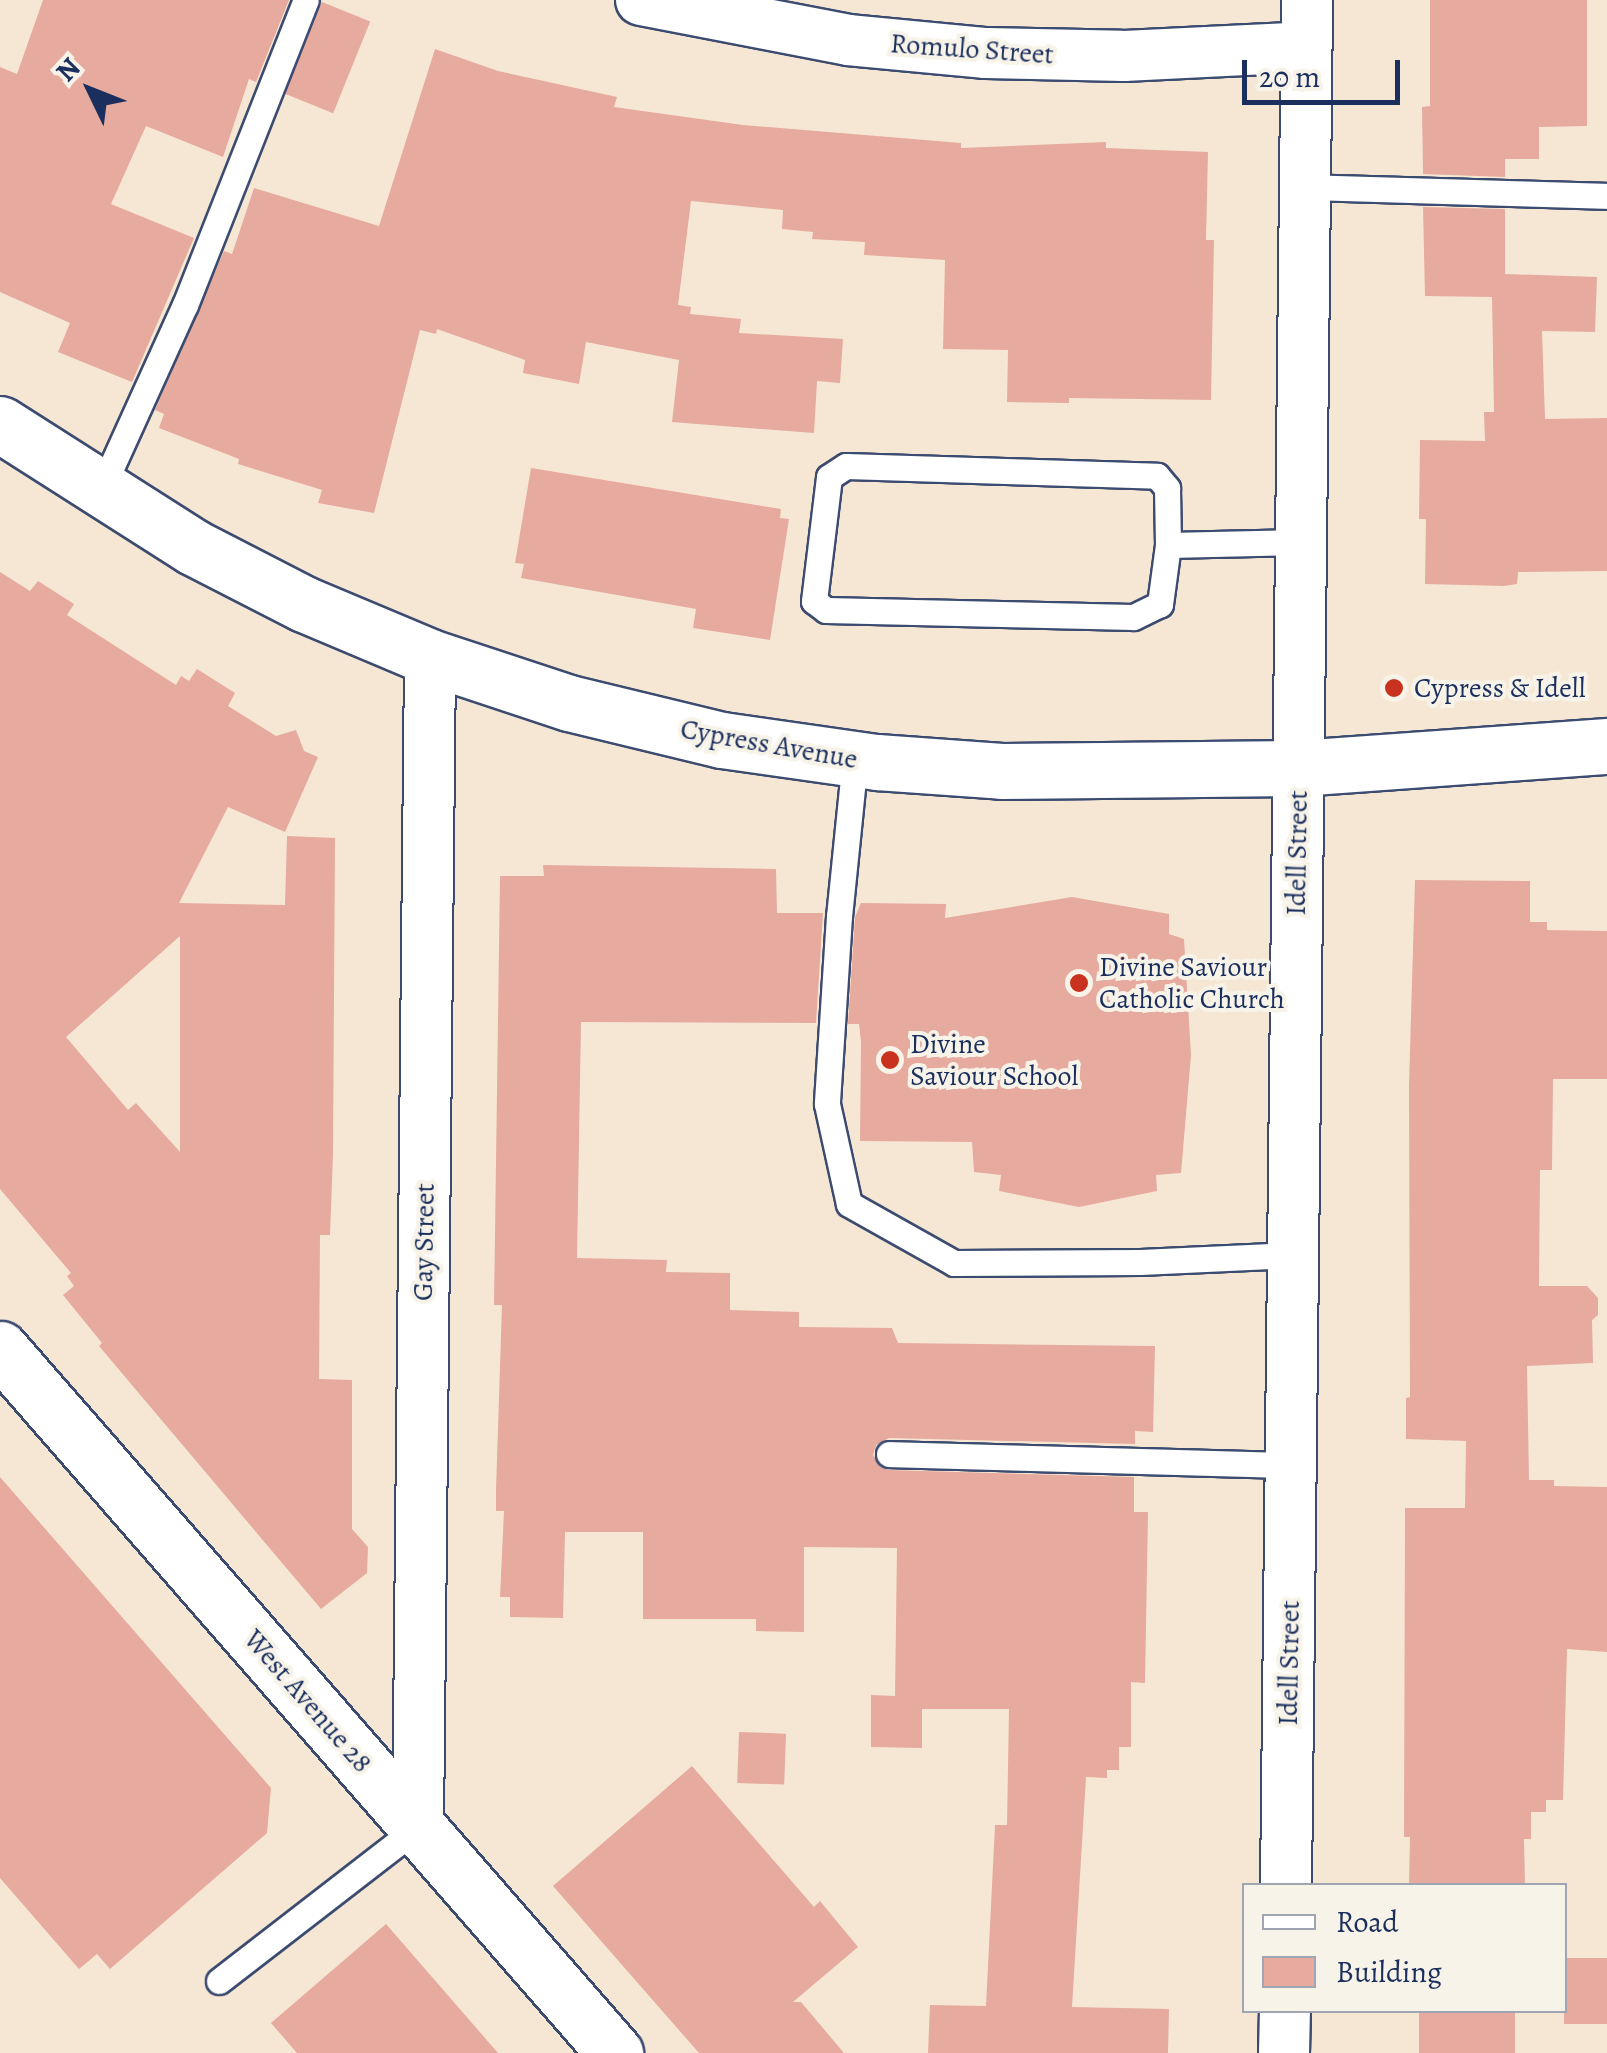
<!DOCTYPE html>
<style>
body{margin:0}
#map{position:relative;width:1607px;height:2053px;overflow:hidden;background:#f6e7d4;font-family:Alegreya,serif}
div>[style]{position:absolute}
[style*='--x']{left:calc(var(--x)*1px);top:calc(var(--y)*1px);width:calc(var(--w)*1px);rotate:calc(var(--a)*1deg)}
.building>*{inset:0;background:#e6aa9f;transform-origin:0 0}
.roads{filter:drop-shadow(2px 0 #3c4b70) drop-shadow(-2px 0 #3c4b70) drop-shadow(0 2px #3c4b70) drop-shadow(0 -2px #3c4b70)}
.service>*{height:25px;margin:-12.5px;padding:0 12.5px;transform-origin:12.5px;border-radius:12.5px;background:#fff}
.minor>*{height:50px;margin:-25px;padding:0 25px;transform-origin:25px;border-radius:25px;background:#fff}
.tertiary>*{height:55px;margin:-27.5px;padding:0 27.5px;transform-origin:27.5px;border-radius:27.5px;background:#fff}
.dots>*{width:28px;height:28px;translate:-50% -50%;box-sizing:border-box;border:5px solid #f7f3e8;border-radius:50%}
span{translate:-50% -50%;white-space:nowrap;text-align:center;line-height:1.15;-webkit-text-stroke:8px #f7f3e8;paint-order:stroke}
.street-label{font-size:28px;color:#1b2f5e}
.poi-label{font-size:28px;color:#1b2f5e}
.left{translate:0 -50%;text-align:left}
.legend{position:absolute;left:1242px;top:1883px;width:325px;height:130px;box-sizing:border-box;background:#f7f3e8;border:2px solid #9fa5b1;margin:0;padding:12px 18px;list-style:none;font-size:30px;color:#1b2f5e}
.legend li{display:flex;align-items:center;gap:20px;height:50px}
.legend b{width:50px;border:2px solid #9fa5b1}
.north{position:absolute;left:40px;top:40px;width:100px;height:100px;-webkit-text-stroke:8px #f7f3e8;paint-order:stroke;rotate:313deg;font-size:28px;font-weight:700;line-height:40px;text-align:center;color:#1b2f5e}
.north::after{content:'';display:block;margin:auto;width:35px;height:45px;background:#1b2f5e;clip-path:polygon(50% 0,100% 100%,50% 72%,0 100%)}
.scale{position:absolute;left:1242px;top:60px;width:158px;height:45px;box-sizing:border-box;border:5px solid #1b2f5e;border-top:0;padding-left:12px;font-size:30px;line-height:35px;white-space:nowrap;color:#1b2f5e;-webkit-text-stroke:8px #f7f3e8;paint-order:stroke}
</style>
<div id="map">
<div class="building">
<div style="clip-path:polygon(43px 0,289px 0,256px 82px,249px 79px,223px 157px,146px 126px,111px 204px,194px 238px,132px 382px,58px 352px,70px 323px,0 292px,0 67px,17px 74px)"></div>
<div style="clip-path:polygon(1430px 0,1587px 0,1587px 126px,1539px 127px,1539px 159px,1505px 159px,1505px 177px,1423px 174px,1422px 107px,1430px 106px)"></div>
<div style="left:322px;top:2px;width:52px;height:99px;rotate:22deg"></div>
<div style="clip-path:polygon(435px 49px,498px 71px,617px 97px,614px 107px,743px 125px,961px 143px,961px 148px,1106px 142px,1106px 148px,1208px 152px,1206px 240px,1214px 240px,1211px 400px,1069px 398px,1069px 403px,1007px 402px,1008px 350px,943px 349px,945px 260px,864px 255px,865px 242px,812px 239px,813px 232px,782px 229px,783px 210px,691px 201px,678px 305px,691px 307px,690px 314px,741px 319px,739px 333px,843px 339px,840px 383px,817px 381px,814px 433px,672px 422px,679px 360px,586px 342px,579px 384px,523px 373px,525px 360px,437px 329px,436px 334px,420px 330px,374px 513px,318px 503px,322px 490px,238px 464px,239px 459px,159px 428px,164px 414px,155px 410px,224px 251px,232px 254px,254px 188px,379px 226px)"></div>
<div style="clip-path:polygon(1423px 207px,1505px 209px,1505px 274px,1597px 277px,1595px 332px,1542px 331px,1545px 419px,1607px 418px,1607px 571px,1518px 572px,1517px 584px,1504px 586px,1425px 584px,1426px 519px,1419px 519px,1420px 440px,1485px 441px,1484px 412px,1494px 412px,1492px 297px,1425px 296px)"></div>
<div style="clip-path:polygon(531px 468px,781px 509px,780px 518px,789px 519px,770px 640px,693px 628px,696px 609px,521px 578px,524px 564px,515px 563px)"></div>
<div style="clip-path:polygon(evenodd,0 572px,30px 591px,38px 581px,74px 604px,67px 615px,176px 685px,181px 676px,189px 681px,197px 669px,235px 693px,228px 706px,276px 736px,296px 730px,304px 751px,318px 757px,285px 832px,228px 807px,179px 903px,285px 905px,287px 836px,335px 838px,333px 1154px,330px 1235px,320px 1235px,319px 1379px,352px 1380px,352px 1529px,368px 1547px,367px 1573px,321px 1609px,99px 1346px,102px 1343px,63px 1295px,74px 1286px,67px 1276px,71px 1273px,0 1189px,0 572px,180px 936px,180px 1152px,136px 1103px,128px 1110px,66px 1037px,180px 936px)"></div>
<div style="clip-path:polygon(543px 865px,776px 869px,777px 913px,823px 913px,816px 1023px,581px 1022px,577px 1258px,667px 1260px,666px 1272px,730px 1273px,730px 1310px,799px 1312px,799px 1327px,892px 1328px,898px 1343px,1155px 1346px,1153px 1432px,1135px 1431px,1135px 1444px,889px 1438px,876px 1445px,873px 1455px,880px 1467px,889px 1470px,1134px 1477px,1134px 1512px,1148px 1512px,1145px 1683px,1131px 1682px,1131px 1747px,1119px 1747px,1119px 1770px,1107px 1770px,1107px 1778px,1086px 1777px,1072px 2007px,1169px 2009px,1168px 2053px,928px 2053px,930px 2005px,986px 2006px,995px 1825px,1007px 1825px,1009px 1709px,922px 1709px,922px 1748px,871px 1747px,871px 1695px,895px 1696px,897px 1548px,804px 1547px,804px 1632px,756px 1631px,756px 1619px,643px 1619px,643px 1532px,565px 1532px,563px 1618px,510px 1617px,510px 1597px,500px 1597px,504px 1511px,496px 1511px,496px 1490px,502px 1305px,494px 1305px,500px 876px,544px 876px)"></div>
<div style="clip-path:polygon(1415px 880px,1530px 881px,1530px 922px,1547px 922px,1547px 930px,1607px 931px,1607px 1079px,1553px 1079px,1552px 1170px,1540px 1170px,1539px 1286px,1587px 1286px,1598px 1298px,1598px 1315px,1592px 1320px,1593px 1363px,1527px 1366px,1529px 1480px,1554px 1480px,1554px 1486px,1607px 1487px,1607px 1652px,1567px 1649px,1563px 1800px,1546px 1800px,1546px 1812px,1531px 1812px,1531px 1839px,1524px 1839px,1525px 1886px,1409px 1886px,1410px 1837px,1404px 1837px,1405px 1508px,1465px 1508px,1466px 1441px,1406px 1439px,1406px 1398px,1410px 1397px,1409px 1085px)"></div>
<div style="clip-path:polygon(1072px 897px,1169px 914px,1169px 934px,1184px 939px,1191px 1055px,1181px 1173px,1156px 1175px,1157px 1191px,1079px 1207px,999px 1191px,1001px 1175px,974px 1172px,972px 1142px,860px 1141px,861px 1042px,859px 1024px,848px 1024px,855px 917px,861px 903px,946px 904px,945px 918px)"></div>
<div style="clip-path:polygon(0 1477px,271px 1788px,267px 1833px,110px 1969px,97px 1954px,79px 1969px,0 1878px)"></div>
<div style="left:739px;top:1732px;width:47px;height:51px;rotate:2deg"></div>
<div style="clip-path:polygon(692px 1766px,814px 1907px,820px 1901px,858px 1947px,793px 2002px,801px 2002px,844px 2053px,699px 2053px,553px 1886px)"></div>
<div style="clip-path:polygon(386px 1924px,498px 2053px,297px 2053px,271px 2023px)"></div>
<div style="left:1564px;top:1958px;width:43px;height:66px"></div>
<div style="left:1419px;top:2010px;width:96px;height:43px"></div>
</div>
<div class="roads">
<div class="service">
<div style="--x:1305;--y:187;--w:302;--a:1.7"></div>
<div style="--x:100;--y:492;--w:205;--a:-65.6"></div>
<div style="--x:185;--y:305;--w:328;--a:-68.4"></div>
<div style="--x:1168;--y:545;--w:60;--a:97.7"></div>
<div style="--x:1160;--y:604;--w:30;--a:154"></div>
<div style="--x:1133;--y:617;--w:307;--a:-178.7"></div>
<div style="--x:826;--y:610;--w:15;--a:-143"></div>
<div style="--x:814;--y:601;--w:125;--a:-83.1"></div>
<div style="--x:829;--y:477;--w:20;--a:-33"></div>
<div style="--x:846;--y:466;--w:311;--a:1.8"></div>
<div style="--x:1157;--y:476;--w:16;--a:50"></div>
<div style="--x:1167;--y:488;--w:57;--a:89"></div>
<div style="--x:1168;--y:545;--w:133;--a:-1.3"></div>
<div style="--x:855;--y:759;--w:158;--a:95.8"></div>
<div style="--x:839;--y:916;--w:188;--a:93.7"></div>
<div style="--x:827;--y:1104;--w:102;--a:77.6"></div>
<div style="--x:849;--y:1204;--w:120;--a:29.3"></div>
<div style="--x:954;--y:1263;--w:186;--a:-0.3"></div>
<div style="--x:1140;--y:1262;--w:153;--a:-2.6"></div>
<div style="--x:889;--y:1454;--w:402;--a:1.6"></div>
<div style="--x:219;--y:1981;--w:252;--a:-37.7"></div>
</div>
<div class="minor">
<div style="--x:641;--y:0;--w:211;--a:10.9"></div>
<div style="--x:848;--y:40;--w:139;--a:5.4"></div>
<div style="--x:986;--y:53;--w:138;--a:1.2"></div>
<div style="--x:1124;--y:56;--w:182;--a:-2.8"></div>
<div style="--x:418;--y:1827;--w:1170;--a:-89.41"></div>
<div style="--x:1286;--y:1886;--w:1886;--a:-89.36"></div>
<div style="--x:1284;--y:2053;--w:43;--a:-88.7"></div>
</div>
<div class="tertiary">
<div style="--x:0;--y:424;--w:229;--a:32.5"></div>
<div style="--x:193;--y:547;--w:125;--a:27.2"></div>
<div style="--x:304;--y:604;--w:137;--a:22.8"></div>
<div style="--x:430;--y:657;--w:146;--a:18.3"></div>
<div style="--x:569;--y:703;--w:157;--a:13.6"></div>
<div style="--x:722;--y:740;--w:157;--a:8.1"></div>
<div style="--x:877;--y:762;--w:125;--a:4.1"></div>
<div style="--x:1002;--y:771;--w:296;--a:-0.6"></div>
<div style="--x:1298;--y:768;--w:310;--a:-4.1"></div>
<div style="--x:0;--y:1349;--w:935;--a:48.86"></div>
</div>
</div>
<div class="dots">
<div style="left:1394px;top:688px;background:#c8321e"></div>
<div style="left:1079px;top:983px;background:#c8321e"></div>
<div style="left:890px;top:1060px;background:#c8321e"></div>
</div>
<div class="street-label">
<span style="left:972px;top:49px;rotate:4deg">Romulo Street</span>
<span style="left:769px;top:744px;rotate:10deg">Cypress Avenue</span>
<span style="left:1297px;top:853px;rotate:-89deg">Idell Street</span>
<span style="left:424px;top:1242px;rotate:-89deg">Gay Street</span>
<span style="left:1289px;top:1663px;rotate:-89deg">Idell Street</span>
<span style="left:308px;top:1701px;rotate:49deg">West Avenue 28</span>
</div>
<div class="poi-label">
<span class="left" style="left:1414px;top:688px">Cypress &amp; Idell</span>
<span class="left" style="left:1099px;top:983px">Divine Saviour<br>Catholic Church</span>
<span class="left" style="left:910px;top:1060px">Divine<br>Saviour School</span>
</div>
<ul class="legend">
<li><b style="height:12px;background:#fff"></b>Road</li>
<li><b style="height:28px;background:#e6aa9f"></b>Building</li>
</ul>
<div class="north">N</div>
<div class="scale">20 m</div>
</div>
